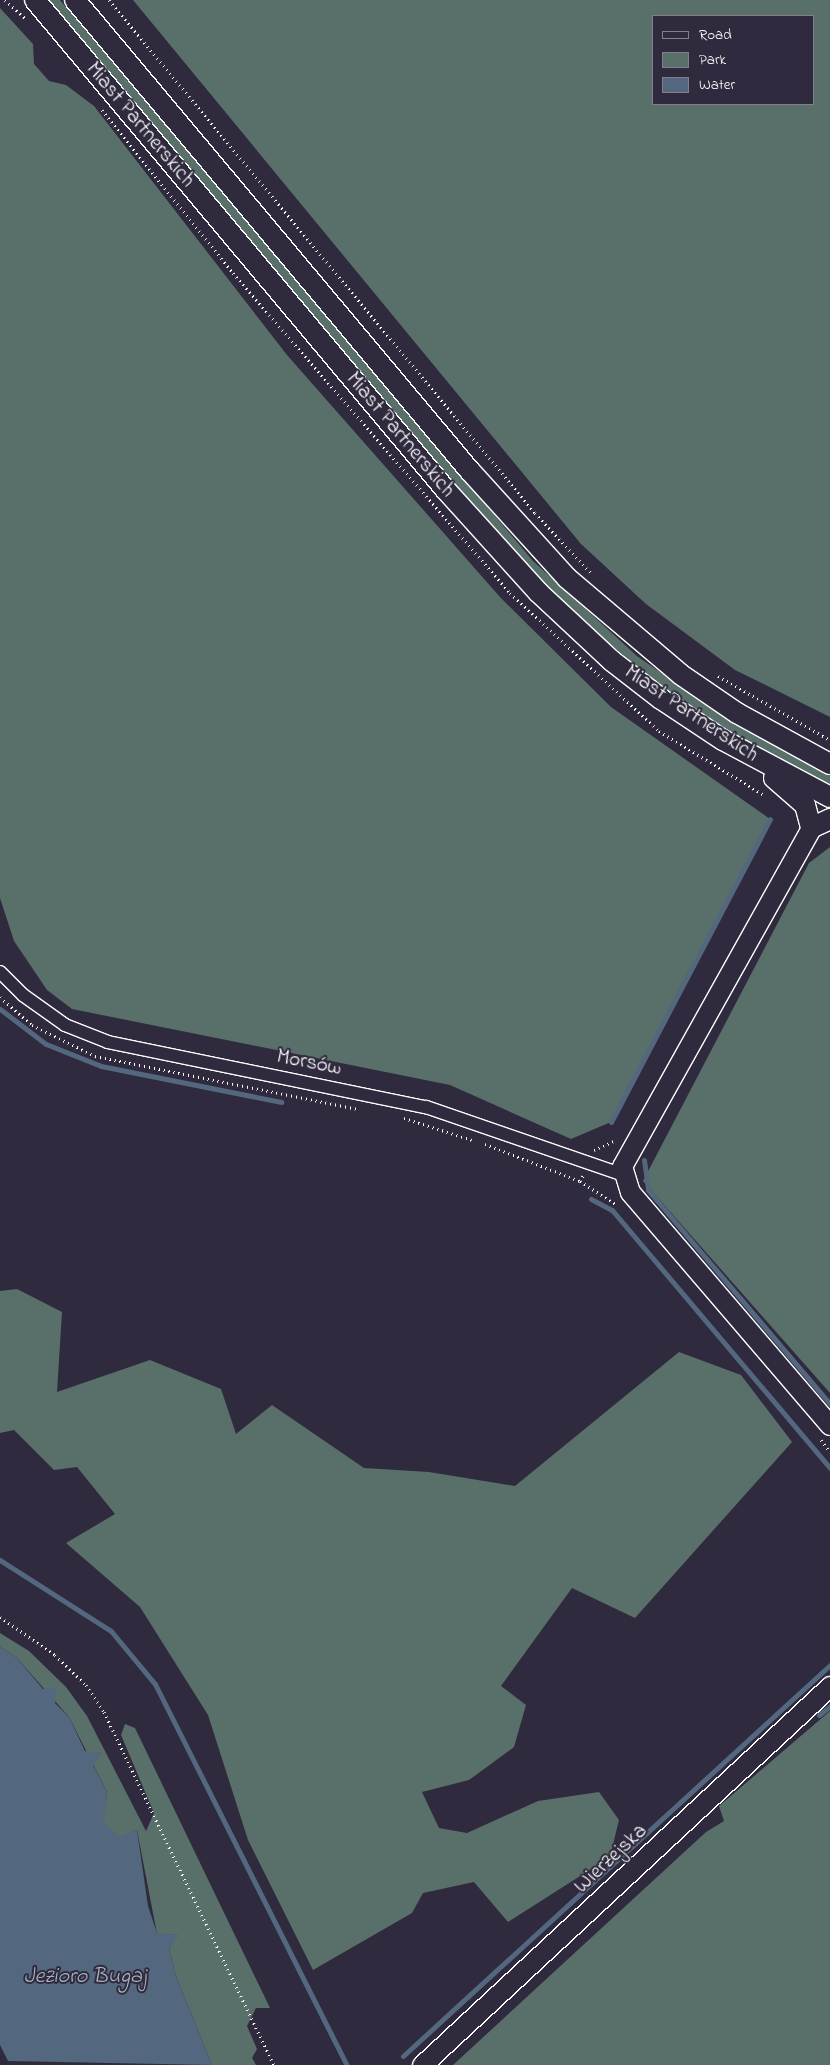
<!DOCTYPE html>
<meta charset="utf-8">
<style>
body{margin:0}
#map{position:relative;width:830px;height:2065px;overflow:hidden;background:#2f2a3d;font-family:"Indie Flower",sans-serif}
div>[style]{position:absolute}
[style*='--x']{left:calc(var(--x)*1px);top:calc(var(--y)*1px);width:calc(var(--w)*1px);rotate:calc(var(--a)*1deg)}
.green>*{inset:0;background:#596f69}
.water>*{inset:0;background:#53677e}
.stream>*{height:5px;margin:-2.5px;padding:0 2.5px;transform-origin:2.5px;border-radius:2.5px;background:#53677e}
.path>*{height:3px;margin-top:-1.5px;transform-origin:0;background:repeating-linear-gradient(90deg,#fff 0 1px,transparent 0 5px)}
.roads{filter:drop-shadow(1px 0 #fff) drop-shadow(-1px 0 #fff) drop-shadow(0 1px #fff) drop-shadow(0 -1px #fff)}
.street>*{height:12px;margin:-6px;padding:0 6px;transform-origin:6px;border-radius:6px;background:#2f2a3d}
.secondary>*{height:19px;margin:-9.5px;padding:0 9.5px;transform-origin:9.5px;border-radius:9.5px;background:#2f2a3d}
.primary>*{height:20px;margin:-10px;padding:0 10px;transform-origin:10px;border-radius:10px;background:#2f2a3d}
span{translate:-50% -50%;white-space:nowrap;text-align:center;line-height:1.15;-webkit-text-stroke:4px #2f2a3d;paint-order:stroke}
.street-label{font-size:21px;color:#fff}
.water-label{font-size:22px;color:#a9b3be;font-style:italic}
.legend{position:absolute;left:652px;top:15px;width:162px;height:90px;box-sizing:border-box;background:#2f2a3d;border:1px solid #827f8b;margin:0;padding:6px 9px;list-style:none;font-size:15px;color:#fff}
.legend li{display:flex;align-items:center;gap:10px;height:25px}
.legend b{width:25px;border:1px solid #827f8b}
</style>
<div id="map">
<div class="green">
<div style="clip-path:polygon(48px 0,60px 0,533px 561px,637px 656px,726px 718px,830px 774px,830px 787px,744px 740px,655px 682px,567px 607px,481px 516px)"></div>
<div style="clip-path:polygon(evenodd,133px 0,830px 0,830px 717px,735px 670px,646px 604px,581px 544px,133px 0,654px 16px,814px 16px,814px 104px,654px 104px,654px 16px)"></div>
<div style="clip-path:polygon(0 8px,33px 44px,34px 64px,49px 81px,66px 85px,94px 106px,287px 355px,500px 597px,611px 707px,770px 819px,611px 1122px,571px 1139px,450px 1085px,72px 1009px,47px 990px,14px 941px,0 898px)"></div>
<div style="clip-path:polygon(830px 847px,830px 1393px,643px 1181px,809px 863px)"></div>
<div style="clip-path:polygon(17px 1289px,62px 1312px,57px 1392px,150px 1360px,221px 1389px,236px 1434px,272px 1405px,364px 1468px,429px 1472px,515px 1486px,679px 1352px,741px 1375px,792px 1442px,635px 1618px,572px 1588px,501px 1686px,526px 1705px,514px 1747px,469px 1780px,422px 1792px,439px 1828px,467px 1833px,538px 1801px,599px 1792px,619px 1820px,610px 1857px,508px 1922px,474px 1882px,423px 1893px,412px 1913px,313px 1970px,248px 1840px,208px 1715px,140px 1607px,66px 1543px,115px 1514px,77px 1467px,54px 1470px,14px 1430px,0 1433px,0 1291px)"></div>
<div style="clip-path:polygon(0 1633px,29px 1651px,66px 1687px,87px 1716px,146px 1831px,154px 1813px,121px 1735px,125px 1724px,135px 1728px,270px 2008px,256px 2008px,247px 2026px,257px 2049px,252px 2058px,256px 2065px,212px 2065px,175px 1974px,169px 1948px,178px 1935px,157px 1934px,137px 1830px,119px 1838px,103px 1823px,107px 1792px,69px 1717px,16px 1657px,0 1647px)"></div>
<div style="clip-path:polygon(830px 1711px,830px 2065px,453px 2065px,706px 1832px,724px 1821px,719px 1806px)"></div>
</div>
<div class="water">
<div style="clip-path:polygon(0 1647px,16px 1657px,43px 1689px,57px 1687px,55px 1703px,69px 1717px,85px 1751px,102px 1753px,93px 1765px,107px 1792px,104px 1823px,119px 1837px,137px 1830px,148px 1906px,157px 1933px,179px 1935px,169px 1948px,175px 1974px,212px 2065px,8px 2061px,0 2045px)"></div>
</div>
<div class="stream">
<div style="--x:0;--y:1009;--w:58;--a:37.3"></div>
<div style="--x:46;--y:1044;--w:59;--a:21.8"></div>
<div style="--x:101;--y:1066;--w:184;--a:11.3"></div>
<div style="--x:611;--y:1122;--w:342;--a:-62.3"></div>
<div style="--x:644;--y:1160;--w:30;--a:82"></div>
<div style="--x:648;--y:1190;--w:281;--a:49.6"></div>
<div style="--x:591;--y:1199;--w:24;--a:28"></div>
<div style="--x:612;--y:1210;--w:338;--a:49.8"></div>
<div style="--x:0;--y:1560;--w:132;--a:32.6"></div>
<div style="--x:111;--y:1631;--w:69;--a:50.3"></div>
<div style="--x:155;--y:1684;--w:427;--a:63.3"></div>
<div style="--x:819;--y:1715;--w:14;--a:-39"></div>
<div style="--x:403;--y:2056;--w:579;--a:-42.48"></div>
</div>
<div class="path">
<div style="--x:5;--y:0;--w:27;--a:42"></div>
<div style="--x:109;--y:0;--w:667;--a:50.29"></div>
<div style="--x:535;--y:513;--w:82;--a:47"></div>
<div style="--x:102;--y:110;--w:209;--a:51.2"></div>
<div style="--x:233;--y:273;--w:423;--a:49.1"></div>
<div style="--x:510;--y:593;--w:203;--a:42.8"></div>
<div style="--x:659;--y:731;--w:123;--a:31.4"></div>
<div style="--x:718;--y:676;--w:129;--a:29.7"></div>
<div style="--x:0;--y:997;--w:43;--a:41.2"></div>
<div style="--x:32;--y:1025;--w:70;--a:26.2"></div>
<div style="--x:95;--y:1056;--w:268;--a:11.4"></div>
<div style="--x:404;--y:1118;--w:71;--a:17.9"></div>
<div style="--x:485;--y:1144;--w:102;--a:21.3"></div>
<div style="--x:580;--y:1181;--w:44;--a:33"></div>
<div style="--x:594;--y:1150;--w:24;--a:-24"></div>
<div style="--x:580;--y:1181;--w:8;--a:-60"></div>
<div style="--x:821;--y:1440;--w:15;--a:53"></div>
<div style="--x:0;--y:1617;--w:67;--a:34.6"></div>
<div style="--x:55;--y:1655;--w:43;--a:44.1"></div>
<div style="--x:86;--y:1685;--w:32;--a:56"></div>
<div style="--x:104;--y:1712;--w:392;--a:64.3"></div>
</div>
<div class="roads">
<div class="street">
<div style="--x:0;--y:972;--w:33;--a:45"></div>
<div style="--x:23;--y:995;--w:52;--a:35.5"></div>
<div style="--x:65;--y:1025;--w:46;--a:21.6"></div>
<div style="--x:108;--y:1042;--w:325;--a:11.6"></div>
<div style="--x:426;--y:1107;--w:208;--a:19"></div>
</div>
<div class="secondary">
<div style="--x:811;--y:828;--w:387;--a:119.2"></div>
<div style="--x:622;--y:1166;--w:27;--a:73"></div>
<div style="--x:630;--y:1192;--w:307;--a:49.4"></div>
<div style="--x:422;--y:2065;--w:557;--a:-42.89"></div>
</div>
<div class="primary">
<div style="--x:35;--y:0;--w:638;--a:50.02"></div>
<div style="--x:445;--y:489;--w:139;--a:47.9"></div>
<div style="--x:538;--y:592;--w:101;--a:43"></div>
<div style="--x:612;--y:661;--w:62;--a:37.8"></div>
<div style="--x:661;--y:699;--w:74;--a:33.5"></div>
<div style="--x:723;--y:740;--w:121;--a:28"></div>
<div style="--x:75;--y:0;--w:615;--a:50.02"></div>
<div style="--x:470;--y:471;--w:144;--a:47.8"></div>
<div style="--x:567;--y:578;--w:148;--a:40.3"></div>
<div style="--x:680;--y:674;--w:69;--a:34.4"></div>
<div style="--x:737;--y:713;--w:106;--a:28.7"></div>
<div style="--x:774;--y:778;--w:41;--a:41.1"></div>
<div style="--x:805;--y:805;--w:24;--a:75"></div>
<div style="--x:811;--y:828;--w:21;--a:-25"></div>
</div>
</div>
<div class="street-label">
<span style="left:140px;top:125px;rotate:50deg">Miast Partnerskich</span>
<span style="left:400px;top:435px;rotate:50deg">Miast Partnerskich</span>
<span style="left:691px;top:714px;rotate:34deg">Miast Partnerskich</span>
<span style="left:309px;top:1063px;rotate:11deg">Morsów</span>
<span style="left:611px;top:1859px;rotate:-43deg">Wierzejska</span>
</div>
<div class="water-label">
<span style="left:85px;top:1978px">Jezioro Bugaj</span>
</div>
<ul class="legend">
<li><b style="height:6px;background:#2f2a3d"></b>Road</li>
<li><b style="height:14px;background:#596f69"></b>Park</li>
<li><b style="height:14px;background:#53677e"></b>Water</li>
</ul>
</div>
